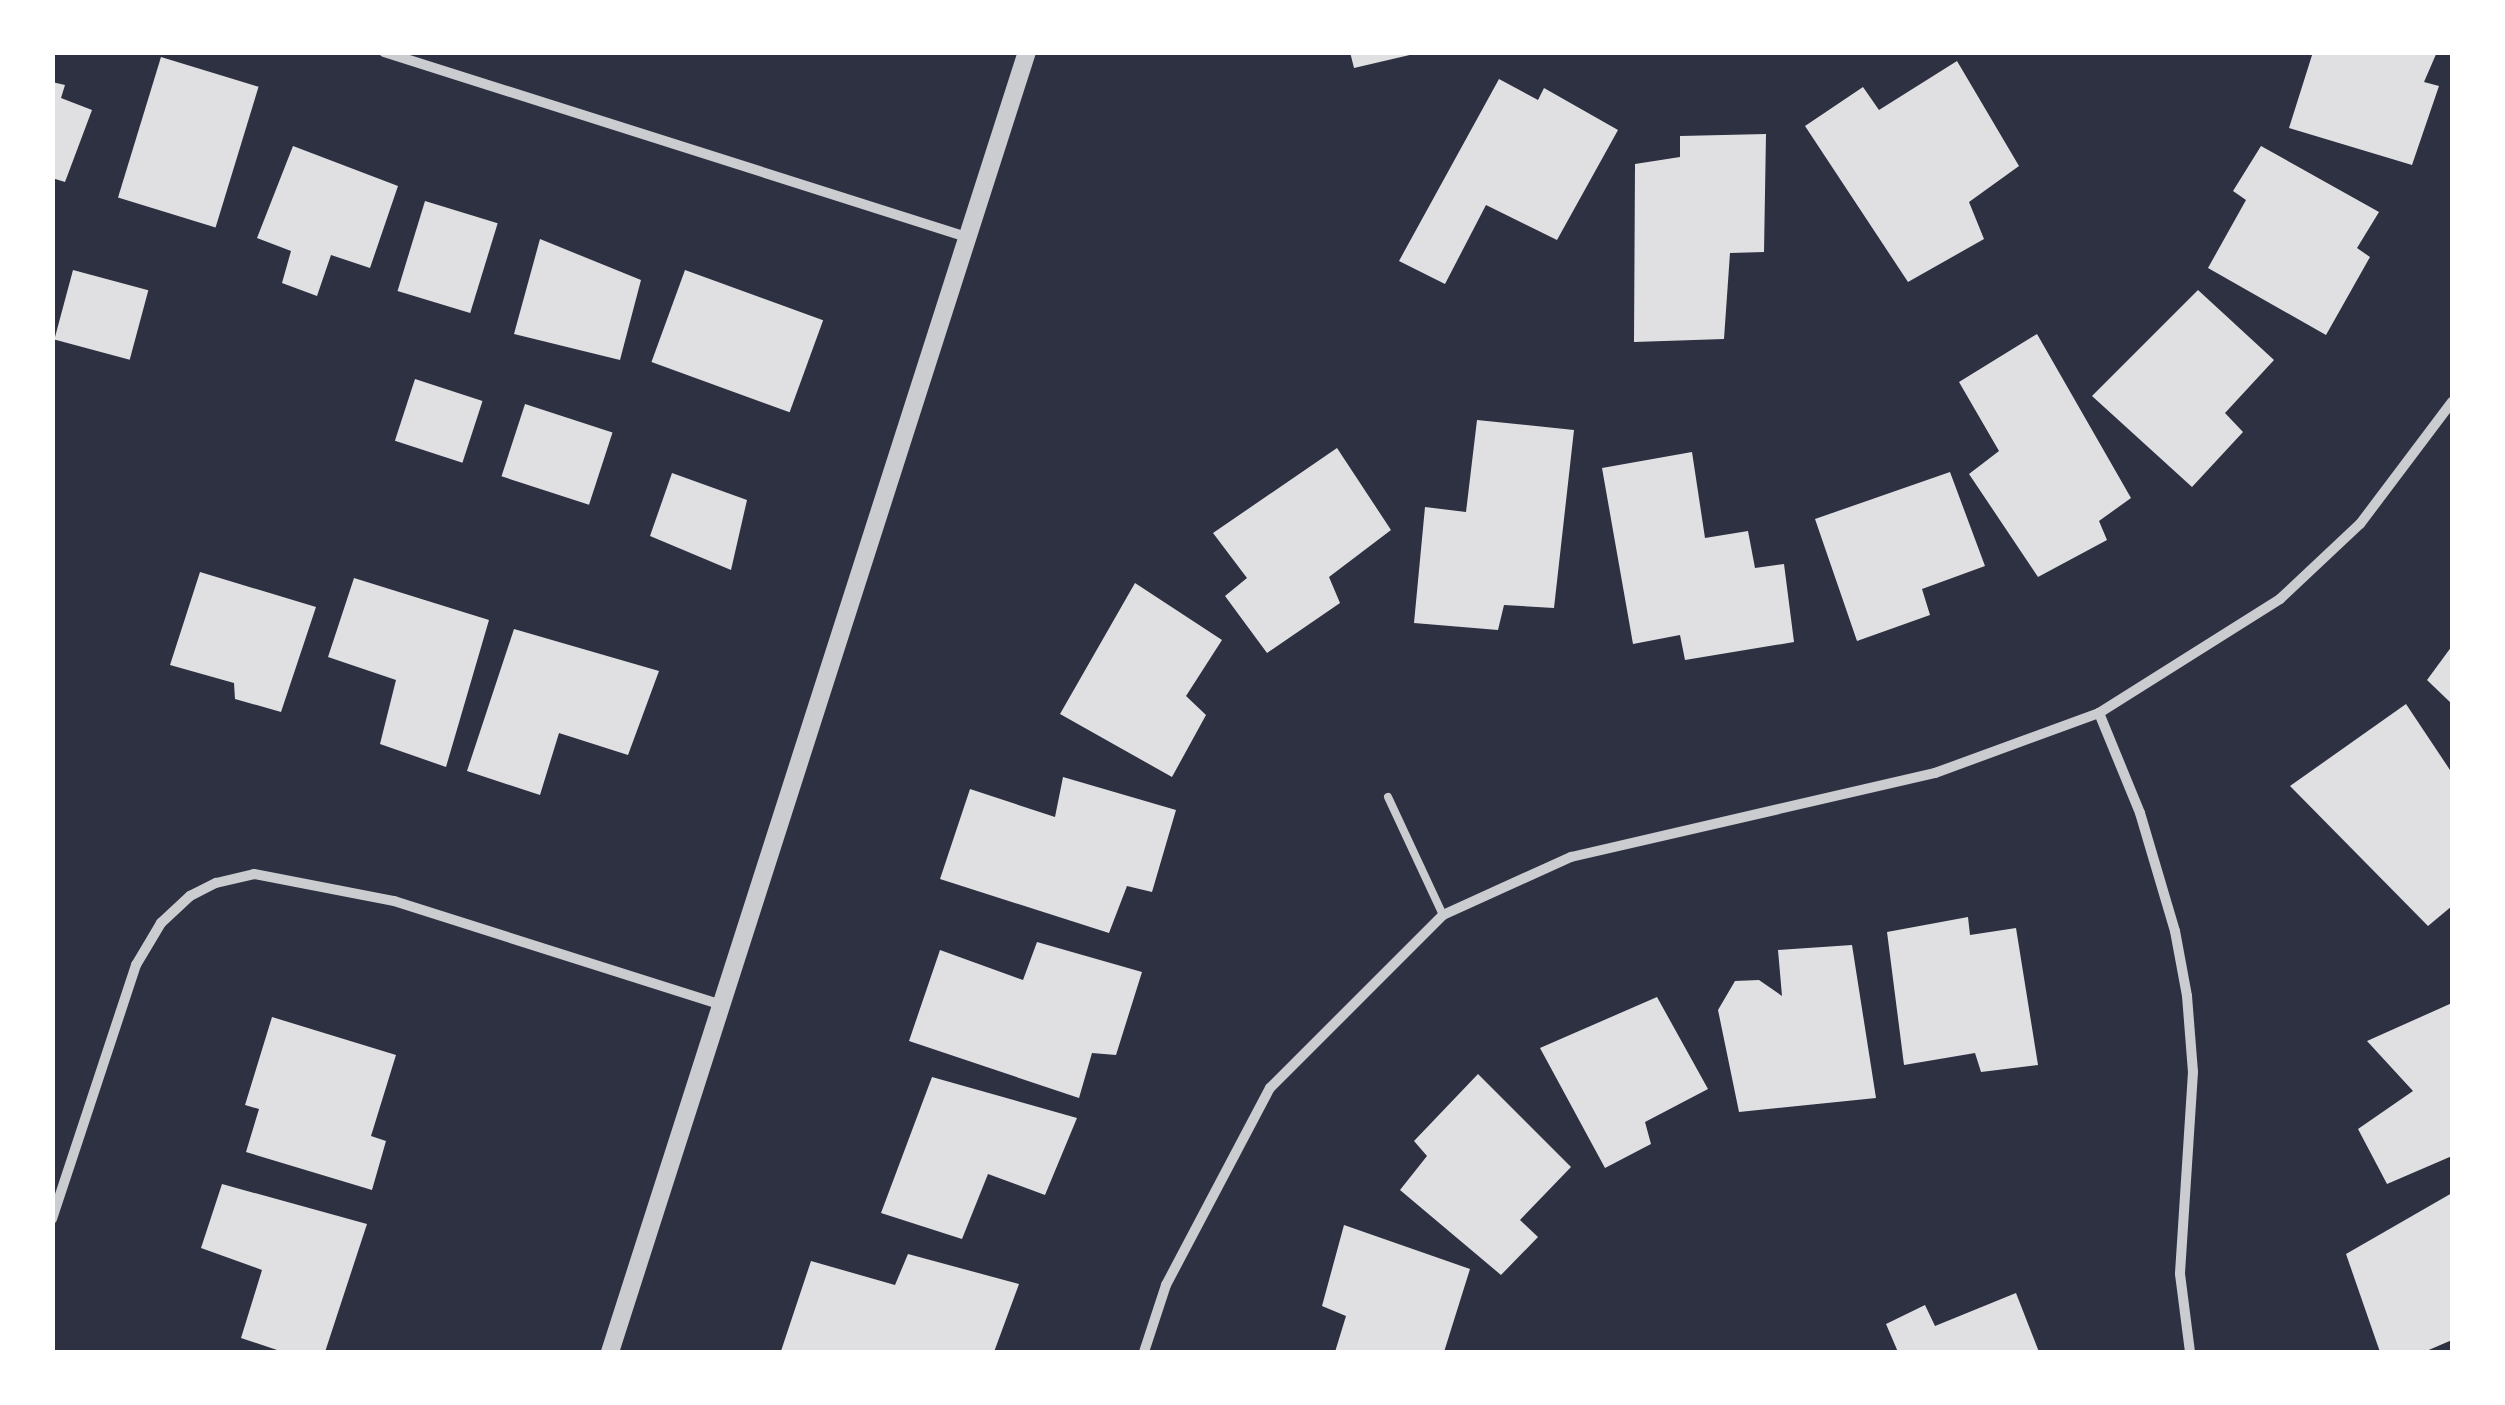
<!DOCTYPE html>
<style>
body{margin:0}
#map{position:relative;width:2505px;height:1405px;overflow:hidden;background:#2d3142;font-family:"DM Sans",sans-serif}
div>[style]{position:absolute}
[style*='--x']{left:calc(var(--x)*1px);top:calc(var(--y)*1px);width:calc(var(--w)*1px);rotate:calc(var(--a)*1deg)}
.building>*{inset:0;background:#e0e0e3;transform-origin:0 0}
.service>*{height:8px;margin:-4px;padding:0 4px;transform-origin:4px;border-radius:4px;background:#caccd0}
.minor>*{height:10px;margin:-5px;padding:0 5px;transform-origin:5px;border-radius:5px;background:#caccd0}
.tertiary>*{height:18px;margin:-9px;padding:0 9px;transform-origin:9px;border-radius:9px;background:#caccd0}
span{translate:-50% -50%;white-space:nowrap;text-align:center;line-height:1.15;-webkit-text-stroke:8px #fff;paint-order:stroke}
.frame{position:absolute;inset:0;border:55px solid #fff;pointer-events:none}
</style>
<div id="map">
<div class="building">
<div style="clip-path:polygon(1350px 52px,1414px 52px,1414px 54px,1354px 68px)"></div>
<div style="clip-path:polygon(2313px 52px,2437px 52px,2424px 82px,2439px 86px,2412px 165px,2289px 128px)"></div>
<div style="left:161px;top:57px;width:102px;height:147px;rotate:17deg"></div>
<div style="clip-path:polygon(1957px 61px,2019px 166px,1969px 202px,1984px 239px,1908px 282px,1805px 126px,1863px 87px,1879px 110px)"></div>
<div style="clip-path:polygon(1499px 79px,1538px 100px,1544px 88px,1618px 130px,1557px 240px,1486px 205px,1445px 284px,1399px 261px)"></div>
<div style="clip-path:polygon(52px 82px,65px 85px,61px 98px,92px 110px,65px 182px,52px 178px)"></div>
<div style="clip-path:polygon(1766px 134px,1764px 252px,1730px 253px,1724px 339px,1634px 342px,1635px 164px,1680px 157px,1680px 136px)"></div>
<div style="clip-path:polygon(293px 146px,398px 186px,370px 268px,331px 255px,317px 296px,282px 283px,291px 251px,257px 238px)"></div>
<div style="clip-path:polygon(2261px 146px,2379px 212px,2357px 248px,2370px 257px,2326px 335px,2208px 268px,2246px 200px,2233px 191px)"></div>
<div style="left:425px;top:201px;width:76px;height:94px;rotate:17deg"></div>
<div style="clip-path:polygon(540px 239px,641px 280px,620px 360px,514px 334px)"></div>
<div style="left:73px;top:270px;width:78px;height:72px;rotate:15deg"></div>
<div style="left:685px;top:270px;width:147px;height:98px;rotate:20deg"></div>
<div style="clip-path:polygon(2198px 290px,2274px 360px,2225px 413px,2243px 432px,2192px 487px,2092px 396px)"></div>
<div style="clip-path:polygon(2037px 334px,2131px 498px,2099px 521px,2107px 540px,2038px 577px,1969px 474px,1999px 451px,1959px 382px)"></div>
<div style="left:415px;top:379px;width:71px;height:65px;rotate:18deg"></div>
<div style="left:525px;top:404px;width:92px;height:76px;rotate:18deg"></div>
<div style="clip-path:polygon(1477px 420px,1574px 430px,1554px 608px,1504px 605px,1498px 630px,1414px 623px,1425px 507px,1466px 512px)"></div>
<div style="clip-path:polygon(1337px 448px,1391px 530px,1329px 577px,1340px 603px,1267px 653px,1225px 596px,1247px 578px,1213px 533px)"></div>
<div style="clip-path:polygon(1692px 452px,1705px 538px,1748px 531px,1755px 568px,1784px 564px,1794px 642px,1685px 660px,1680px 635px,1633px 644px,1602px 468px)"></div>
<div style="clip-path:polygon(1950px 472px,1985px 566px,1922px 589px,1930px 615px,1857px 641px,1815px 519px)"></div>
<div style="clip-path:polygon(672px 473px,747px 500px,731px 570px,650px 536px)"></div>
<div style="clip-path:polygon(200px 572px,316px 607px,281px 712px,235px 699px,234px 683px,170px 665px)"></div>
<div style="clip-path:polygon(354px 578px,489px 620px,446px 767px,380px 744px,396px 680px,328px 657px)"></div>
<div style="clip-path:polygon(1135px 583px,1222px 640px,1186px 696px,1206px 715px,1172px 777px,1060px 714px)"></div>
<div style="clip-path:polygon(514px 629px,659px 671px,628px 755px,559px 733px,540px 795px,467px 771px)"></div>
<div style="clip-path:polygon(2452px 646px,2452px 704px,2427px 680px)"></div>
<div style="clip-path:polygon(2406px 704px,2452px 773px,2452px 906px,2428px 926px,2290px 786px)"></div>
<div style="clip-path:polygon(1063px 777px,1176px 810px,1152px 892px,1127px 886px,1109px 933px,940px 879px,970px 789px,1055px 817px)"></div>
<div style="clip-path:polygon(1968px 917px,1970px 935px,2016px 928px,2038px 1065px,1981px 1072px,1975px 1053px,1904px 1065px,1887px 932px)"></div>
<div style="clip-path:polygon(1037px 942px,1142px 972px,1116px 1055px,1092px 1053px,1079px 1098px,909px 1041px,940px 950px,1023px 980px)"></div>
<div style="clip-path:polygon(1852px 945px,1876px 1098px,1739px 1112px,1718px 1010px,1735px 981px,1759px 980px,1782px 996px,1778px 950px)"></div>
<div style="clip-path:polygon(1657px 997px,1708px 1089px,1645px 1122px,1651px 1144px,1605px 1168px,1540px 1048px)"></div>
<div style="clip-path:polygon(2452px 1003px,2452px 1156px,2387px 1184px,2358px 1129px,2413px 1091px,2367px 1041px)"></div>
<div style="clip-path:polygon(272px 1017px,396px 1055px,371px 1136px,386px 1141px,372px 1190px,246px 1152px,259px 1109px,245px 1105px)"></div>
<div style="clip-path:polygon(1478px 1074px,1571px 1167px,1520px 1220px,1538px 1237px,1501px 1275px,1400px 1190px,1427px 1156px,1414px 1141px)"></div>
<div style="clip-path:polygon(932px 1077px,1077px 1118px,1045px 1195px,988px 1174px,962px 1239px,881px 1213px)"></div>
<div style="clip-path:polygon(222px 1184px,367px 1224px,325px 1352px,283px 1352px,241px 1338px,262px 1270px,201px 1248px)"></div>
<div style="clip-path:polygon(2452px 1193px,2452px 1340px,2424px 1352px,2380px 1352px,2346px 1254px)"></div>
<div style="clip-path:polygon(1344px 1225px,1470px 1269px,1444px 1352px,1335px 1352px,1346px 1316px,1322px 1306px)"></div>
<div style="clip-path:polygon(908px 1254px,1019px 1284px,994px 1352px,781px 1351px,811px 1261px,895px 1285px)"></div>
<div style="clip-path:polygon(2016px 1293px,2039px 1352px,1898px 1352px,1886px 1324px,1925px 1305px,1935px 1326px)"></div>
</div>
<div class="service">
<div style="--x:1388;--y:797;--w:130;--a:65"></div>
</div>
<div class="minor">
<div style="--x:384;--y:52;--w:612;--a:17.61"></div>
<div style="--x:2099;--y:713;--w:108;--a:67.7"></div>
<div style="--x:2140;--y:813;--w:123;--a:73.5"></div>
<div style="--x:2175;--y:931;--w:66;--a:79.5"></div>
<div style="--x:2187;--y:996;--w:76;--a:85.5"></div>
<div style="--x:2193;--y:1072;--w:202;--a:93.7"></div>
<div style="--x:2180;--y:1274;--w:79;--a:82.7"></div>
<div style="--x:52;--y:1219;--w:268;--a:-71.7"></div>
<div style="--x:136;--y:965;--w:49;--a:-59.2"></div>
<div style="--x:161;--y:923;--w:40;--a:-43"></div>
<div style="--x:190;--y:896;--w:29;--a:-27"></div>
<div style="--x:216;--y:883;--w:39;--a:-13"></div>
<div style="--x:254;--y:874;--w:143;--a:10.9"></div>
<div style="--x:394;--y:901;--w:344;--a:17.6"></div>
<div style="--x:1144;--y:1352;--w:71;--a:-71.8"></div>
<div style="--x:1166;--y:1285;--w:223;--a:-62.2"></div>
<div style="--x:1270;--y:1088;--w:245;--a:-45"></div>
<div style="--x:1443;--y:915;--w:141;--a:-24.4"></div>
<div style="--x:1571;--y:857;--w:374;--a:-13"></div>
<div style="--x:1935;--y:773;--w:175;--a:-20.1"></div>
<div style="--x:2099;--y:713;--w:214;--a:-32.2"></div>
<div style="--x:2280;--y:599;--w:110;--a:-43.2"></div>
<div style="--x:2360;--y:524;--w:153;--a:-53"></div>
</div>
<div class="tertiary">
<div style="--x:610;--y:1352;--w:1365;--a:-72.22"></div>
</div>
<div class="frame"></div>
</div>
